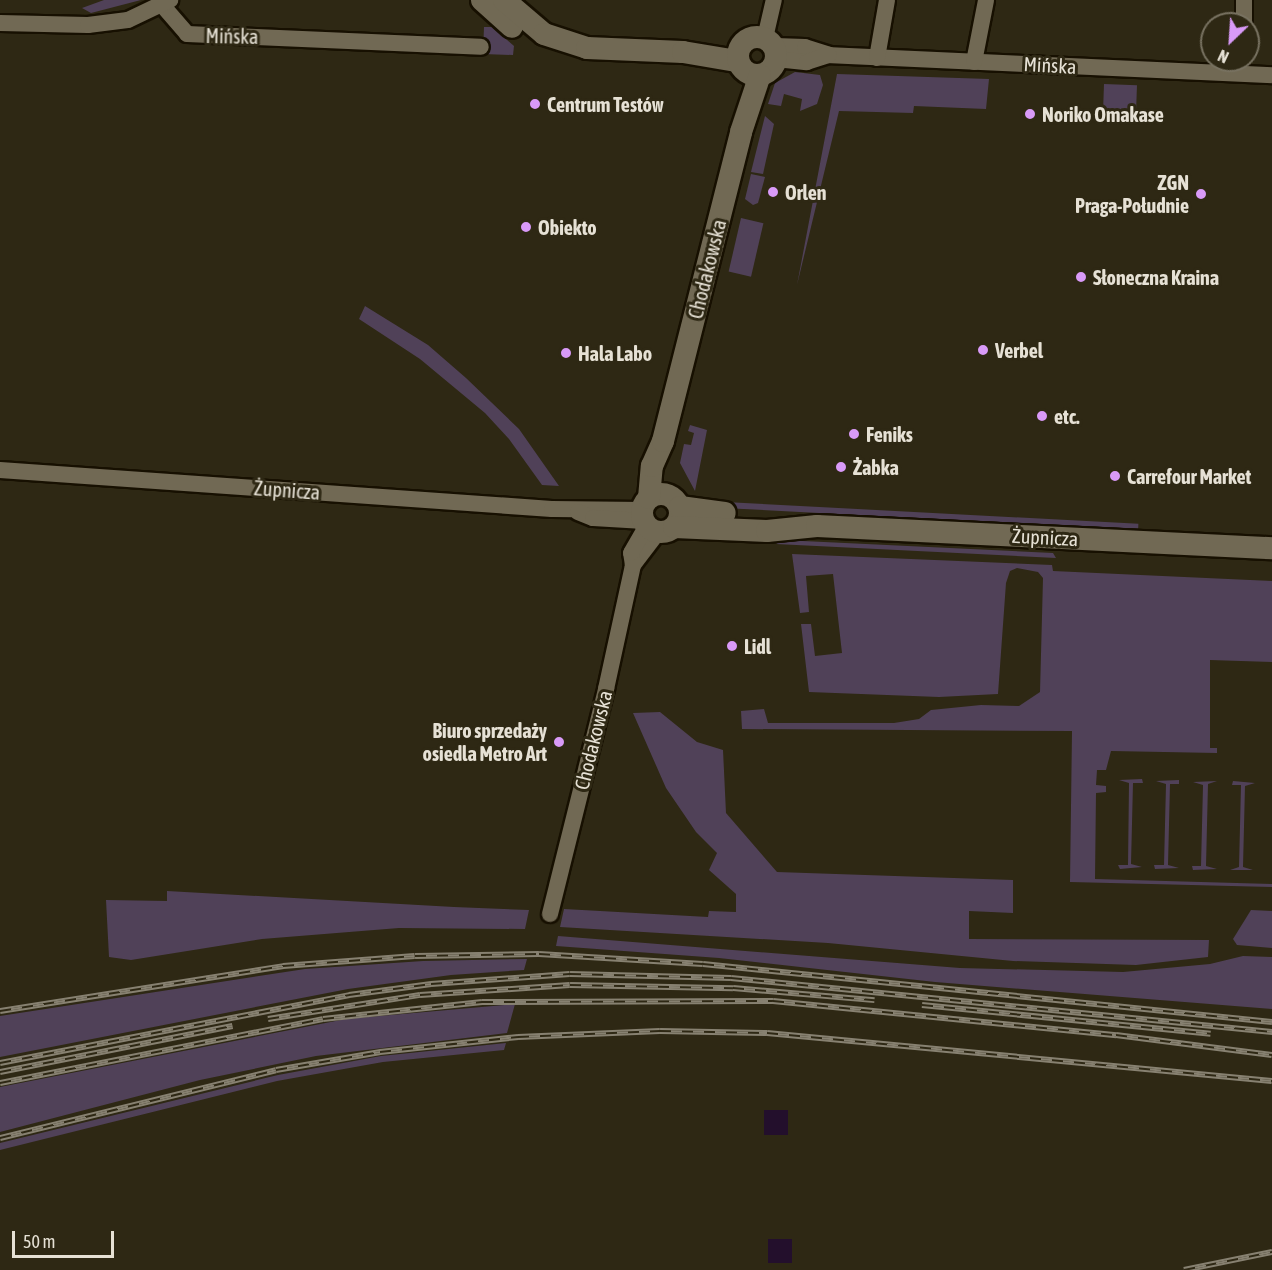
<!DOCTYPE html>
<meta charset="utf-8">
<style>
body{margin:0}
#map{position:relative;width:1272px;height:1270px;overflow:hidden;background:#2e2814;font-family:"Asap Condensed",sans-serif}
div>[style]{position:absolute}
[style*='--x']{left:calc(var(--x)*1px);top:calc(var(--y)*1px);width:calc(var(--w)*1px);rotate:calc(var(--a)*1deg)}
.green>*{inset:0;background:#504158;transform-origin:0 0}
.water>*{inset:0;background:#230f2c;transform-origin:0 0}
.roads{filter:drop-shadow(2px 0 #171001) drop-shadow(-2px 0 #171001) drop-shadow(0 2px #171001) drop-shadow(0 -2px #171001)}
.street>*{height:16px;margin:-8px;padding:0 8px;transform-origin:8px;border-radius:8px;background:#716954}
.secondary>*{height:22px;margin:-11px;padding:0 11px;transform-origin:11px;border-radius:11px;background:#716954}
.secondary>.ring{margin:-11px;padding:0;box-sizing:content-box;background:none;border:22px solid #716954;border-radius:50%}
.rail>*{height:6px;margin-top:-3px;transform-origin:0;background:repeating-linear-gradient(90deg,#2e2814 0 11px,#878171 0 22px);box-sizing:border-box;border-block:2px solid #878171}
.dots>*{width:16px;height:16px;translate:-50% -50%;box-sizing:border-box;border:3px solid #2e2814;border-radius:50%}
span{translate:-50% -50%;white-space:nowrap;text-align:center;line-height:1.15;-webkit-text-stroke:6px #2e2814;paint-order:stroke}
.street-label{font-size:20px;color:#e6e1d5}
.poi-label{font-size:20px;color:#e6e1d5;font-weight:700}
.left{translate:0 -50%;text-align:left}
.right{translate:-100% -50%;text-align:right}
.north{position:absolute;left:1200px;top:12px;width:60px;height:60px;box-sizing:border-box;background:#2e2814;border:2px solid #787261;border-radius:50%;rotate:205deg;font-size:16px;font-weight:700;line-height:24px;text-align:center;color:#e6e1d5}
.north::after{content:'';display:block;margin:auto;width:21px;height:27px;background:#d99af8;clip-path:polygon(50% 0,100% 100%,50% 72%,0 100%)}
.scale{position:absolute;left:12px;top:1231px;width:102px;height:27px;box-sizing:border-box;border:3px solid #e6e1d5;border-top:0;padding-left:8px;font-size:18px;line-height:21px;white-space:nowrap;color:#e6e1d5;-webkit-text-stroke:4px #2e2814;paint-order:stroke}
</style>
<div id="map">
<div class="green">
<div style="clip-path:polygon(104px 0,141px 0,91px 13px,82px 8px)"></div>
<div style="clip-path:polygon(484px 27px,492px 27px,514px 46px,513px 55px,483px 54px)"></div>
<div style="clip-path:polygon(795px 72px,820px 75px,823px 85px,817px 104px,800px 111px,802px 99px,784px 94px,781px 106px,768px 104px,775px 83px)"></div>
<div style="clip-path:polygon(837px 74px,989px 79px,986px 109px,914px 106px,913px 113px,839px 111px,797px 285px)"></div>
<div style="left:1104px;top:84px;width:33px;height:30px;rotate:2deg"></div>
<div style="clip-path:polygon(765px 116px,774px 124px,763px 174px,751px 172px)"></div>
<div style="clip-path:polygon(751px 174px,765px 177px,758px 203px,753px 205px,745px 199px)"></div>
<div style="left:741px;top:218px;width:23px;height:55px;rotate:13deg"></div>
<div style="clip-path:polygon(365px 306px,428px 345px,466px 378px,519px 429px,559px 486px,542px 485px,509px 439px,485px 413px,420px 359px,359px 319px)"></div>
<div style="clip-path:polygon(690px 425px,707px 430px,695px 491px,680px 463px,684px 444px,691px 445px,694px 433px,688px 431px)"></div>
<div style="left:705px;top:501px;width:434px;height:6px;rotate:3deg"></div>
<div style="clip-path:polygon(782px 540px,1053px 553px,1056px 558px,776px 544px)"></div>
<div style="clip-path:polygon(792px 554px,1052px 565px,1053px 571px,1272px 581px,1272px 662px,1210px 660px,1210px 748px,1217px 748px,1217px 753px,1111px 751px,1106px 770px,1097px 770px,1096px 785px,1106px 786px,1106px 792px,1096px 793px,1095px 879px,1272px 884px,1272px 887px,1070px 882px,1072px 731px,742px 729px,741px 711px,764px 709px,768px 723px,894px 723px,919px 719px,931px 710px,981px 705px,1019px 706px,1040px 692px,1043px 578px,1038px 572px,1017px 568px,1010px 571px,1006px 583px,998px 694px,939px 697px,809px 692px,801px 624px,811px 624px,815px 656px,842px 653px,833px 574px,806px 576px,809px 612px,800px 613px)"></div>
<div style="clip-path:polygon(660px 712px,697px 742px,723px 750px,726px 813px,777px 872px,1013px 880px,1013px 913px,969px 911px,969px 939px,1209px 940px,1208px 957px,1136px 965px,1013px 961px,828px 943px,560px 927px,564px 909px,708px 917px,709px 911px,736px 912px,736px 894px,709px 870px,717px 853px,696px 832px,666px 788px,633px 713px)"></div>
<div style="clip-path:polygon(1142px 779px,1143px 783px,1133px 783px,1131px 864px,1142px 867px,1120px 869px,1118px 865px,1128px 865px,1129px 783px,1119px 780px)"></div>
<div style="clip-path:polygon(1179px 780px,1179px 784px,1170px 784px,1168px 865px,1179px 868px,1155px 869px,1154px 865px,1164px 865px,1166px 784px,1156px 781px)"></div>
<div style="clip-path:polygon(1217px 781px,1208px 784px,1206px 866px,1217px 869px,1193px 870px,1192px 866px,1201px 866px,1203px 785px,1193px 782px)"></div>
<div style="clip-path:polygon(1233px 781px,1255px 783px,1245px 786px,1243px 867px,1253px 870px,1230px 870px,1239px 867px,1241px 785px,1232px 785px)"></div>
<div style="clip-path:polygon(167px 891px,454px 907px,529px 910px,525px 929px,399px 928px,262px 939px,131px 960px,109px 957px,106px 900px,167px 901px)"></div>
<div style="clip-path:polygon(1251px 910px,1272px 911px,1272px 948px,1237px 945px,1233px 939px)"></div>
<div style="clip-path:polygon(558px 936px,960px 968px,1123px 972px,1210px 964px,1243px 956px,1272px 957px,1272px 1009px,935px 982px,719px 958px,556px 946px)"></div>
<div style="clip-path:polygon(527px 959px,524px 970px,451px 975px,348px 989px,0 1057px,0 1016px,305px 969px,423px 961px)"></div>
<div style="clip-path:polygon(515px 1004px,507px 1033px,316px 1056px,200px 1080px,0 1132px,0 1087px,346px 1019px)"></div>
<div style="clip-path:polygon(506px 1043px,504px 1050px,383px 1062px,277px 1081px,0 1150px,0 1143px,278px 1075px,381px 1056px)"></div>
</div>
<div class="water">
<div style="left:764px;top:1110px;width:24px;height:25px"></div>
<div style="left:768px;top:1239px;width:24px;height:24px"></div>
</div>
<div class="roads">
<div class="street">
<div style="--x:163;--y:6;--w:37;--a:49"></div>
<div style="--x:187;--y:34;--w:294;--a:2.5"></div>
<div style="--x:0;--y:23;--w:88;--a:1.3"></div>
<div style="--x:88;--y:25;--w:40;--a:-7.1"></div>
<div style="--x:128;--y:20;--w:47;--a:-25.5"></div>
<div style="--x:1244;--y:24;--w:24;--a:-90"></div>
<div style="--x:765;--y:38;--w:39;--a:-77"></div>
<div style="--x:775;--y:46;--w:30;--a:2"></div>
<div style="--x:805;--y:47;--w:25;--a:18"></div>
<div style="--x:829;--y:55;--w:443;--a:2.6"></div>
<div style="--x:877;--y:58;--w:59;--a:-80.2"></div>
<div style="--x:776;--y:59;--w:31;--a:6"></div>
<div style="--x:807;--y:62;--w:23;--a:-18"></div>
<div style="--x:974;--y:62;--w:63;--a:-79"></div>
<div style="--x:0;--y:470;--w:553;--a:4.04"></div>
<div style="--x:552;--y:509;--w:90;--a:0.6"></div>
<div style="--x:578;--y:512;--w:16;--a:22"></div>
<div style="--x:593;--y:518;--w:51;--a:3.4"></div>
<div style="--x:633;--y:565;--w:43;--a:-52.6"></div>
<div style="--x:550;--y:914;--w:232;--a:-76"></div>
<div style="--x:606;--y:689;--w:127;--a:-77.7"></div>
<div style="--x:633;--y:565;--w:12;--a:-99"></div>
<div style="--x:631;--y:553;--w:32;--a:-60"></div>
</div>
<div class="secondary">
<div style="--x:482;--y:0;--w:40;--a:42"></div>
<div style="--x:504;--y:0;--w:52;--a:40.4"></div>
<div style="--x:544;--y:34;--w:45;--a:18"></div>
<div style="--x:587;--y:48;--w:96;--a:2.4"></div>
<div style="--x:683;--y:52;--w:55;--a:9.5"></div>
<div class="ring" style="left:738px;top:37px;width:16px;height:16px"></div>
<div class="ring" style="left:642px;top:494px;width:16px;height:16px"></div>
<div style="--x:649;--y:498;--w:32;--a:-85"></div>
<div style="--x:652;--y:466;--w:27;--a:-66"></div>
<div style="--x:663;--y:441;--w:319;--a:-75.8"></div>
<div style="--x:741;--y:132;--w:60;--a:-71.6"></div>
<div style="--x:680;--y:507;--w:45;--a:7.6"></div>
<div style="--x:674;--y:527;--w:93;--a:2.5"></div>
<div style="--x:767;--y:531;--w:50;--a:-5.7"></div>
<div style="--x:817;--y:526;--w:456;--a:2.8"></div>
</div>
</div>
<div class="rail">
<div style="--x:922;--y:1005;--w:290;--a:5.7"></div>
<div style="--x:0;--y:1011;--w:287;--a:-9"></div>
<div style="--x:283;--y:966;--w:132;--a:-4.3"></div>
<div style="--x:415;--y:956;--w:124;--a:-0.9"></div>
<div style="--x:539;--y:954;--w:164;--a:3.5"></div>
<div style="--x:703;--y:964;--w:572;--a:5.82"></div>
<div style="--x:268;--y:1019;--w:154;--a:-9"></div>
<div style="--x:420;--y:995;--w:150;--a:-3.8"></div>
<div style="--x:570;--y:985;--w:163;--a:1.1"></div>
<div style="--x:733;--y:988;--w:142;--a:4.9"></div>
<div style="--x:0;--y:1063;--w:356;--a:-11"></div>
<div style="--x:349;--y:995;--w:83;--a:-7.6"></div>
<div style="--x:431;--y:984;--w:139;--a:-4.1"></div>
<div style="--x:570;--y:974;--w:161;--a:1.4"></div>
<div style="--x:731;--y:978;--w:544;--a:5.7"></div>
<div style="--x:0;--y:1072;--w:237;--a:-11.2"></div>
<div style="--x:0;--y:1083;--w:329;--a:-11.2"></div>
<div style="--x:323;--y:1019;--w:160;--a:-6.1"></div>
<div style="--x:482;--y:1002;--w:291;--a:-0.2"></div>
<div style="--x:773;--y:1001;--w:345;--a:5.7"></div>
<div style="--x:1116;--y:1035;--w:157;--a:7.3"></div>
<div style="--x:0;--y:1138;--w:284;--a:-13.8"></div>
<div style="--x:276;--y:1070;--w:106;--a:-9.8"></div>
<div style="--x:380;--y:1052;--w:139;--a:-6.2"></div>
<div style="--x:518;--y:1037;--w:142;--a:-2.4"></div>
<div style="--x:660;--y:1031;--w:107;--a:1.1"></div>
<div style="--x:767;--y:1033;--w:507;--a:5.43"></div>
<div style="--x:1184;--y:1270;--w:90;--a:-11.6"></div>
</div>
<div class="dots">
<div style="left:535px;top:104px;background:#d99af8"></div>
<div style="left:1030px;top:114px;background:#d99af8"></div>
<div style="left:773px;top:192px;background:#d99af8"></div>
<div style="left:1201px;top:194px;background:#d99af8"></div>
<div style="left:526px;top:227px;background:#d99af8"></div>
<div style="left:1081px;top:277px;background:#d99af8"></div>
<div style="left:983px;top:350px;background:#d99af8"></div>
<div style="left:566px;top:353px;background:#d99af8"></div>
<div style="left:1042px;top:416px;background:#d99af8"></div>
<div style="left:854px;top:434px;background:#d99af8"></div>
<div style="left:841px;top:467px;background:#d99af8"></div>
<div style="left:1115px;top:476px;background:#d99af8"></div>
<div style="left:732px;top:646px;background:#d99af8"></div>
<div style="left:559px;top:742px;background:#d99af8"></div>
</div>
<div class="street-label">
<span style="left:232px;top:36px;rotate:1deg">Mińska</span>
<span style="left:1050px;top:65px;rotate:3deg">Mińska</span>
<span style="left:707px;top:269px;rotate:-76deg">Chodakowska</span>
<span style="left:287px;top:490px;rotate:4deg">Żupnicza</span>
<span style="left:1045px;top:537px;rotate:3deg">Żupnicza</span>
<span style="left:593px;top:740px;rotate:-76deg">Chodakowska</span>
</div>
<div class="poi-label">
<span class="left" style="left:547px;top:104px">Centrum Testów</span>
<span class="left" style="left:1042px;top:114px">Noriko Omakase</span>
<span class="right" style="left:1189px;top:194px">ZGN<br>Praga-Południe</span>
<span class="left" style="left:785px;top:192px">Orlen</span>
<span class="left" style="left:538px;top:227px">Obiekto</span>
<span class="left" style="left:1093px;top:277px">Słoneczna Kraina</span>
<span class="left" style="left:995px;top:350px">Verbel</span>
<span class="left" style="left:578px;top:353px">Hala Labo</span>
<span class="left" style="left:1054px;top:416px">etc.</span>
<span class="left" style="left:866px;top:434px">Feniks</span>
<span class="left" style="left:853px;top:467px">Żabka</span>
<span class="left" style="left:1127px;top:476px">Carrefour Market</span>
<span class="left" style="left:744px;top:646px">Lidl</span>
<span class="right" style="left:547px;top:742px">Biuro sprzedaży<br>osiedla Metro Art</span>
</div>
<div class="north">N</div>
<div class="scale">50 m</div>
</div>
